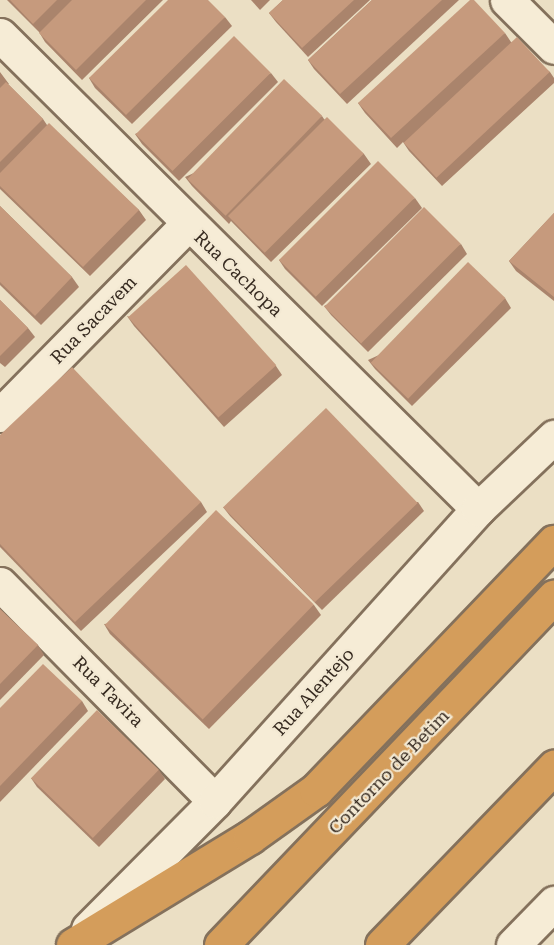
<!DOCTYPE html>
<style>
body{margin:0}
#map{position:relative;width:554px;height:945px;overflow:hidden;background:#ebdfc4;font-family:"Roboto Serif",serif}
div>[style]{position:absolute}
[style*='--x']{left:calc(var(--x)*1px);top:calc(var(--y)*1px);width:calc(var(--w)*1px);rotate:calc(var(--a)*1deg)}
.roads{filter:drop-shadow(2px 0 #84715c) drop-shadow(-2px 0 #84715c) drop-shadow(0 2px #84715c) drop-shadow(0 -2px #84715c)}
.minor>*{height:33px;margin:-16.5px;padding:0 16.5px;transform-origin:16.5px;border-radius:16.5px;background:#f6ecd6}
.tertiary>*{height:33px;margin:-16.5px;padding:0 16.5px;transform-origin:16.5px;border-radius:16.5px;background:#f6ecd6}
.motorway>*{height:33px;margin:-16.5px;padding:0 16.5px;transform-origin:16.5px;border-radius:16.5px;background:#d49d5b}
.wall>*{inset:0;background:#aa846c}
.building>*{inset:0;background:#c69a7d;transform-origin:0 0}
span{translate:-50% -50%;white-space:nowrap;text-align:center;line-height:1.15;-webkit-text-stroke:4.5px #f3e9d3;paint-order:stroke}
.street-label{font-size:18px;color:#35291f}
</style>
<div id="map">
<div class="roads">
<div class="minor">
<div style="--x:507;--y:0;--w:66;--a:45"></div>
<div style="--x:0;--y:35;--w:673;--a:44.76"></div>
<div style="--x:0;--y:415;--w:267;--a:-45.5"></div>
<div style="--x:0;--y:584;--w:305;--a:45.3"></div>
</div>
<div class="tertiary">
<div style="--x:88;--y:929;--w:180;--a:-45.2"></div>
<div style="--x:215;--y:801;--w:393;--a:-48"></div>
<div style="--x:478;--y:509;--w:105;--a:-43.5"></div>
<div style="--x:513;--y:945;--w:59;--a:-45.7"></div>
</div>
<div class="motorway">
<div style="--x:73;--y:945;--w:207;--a:-31.4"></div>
<div style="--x:250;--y:837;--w:81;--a:-35.5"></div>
<div style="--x:316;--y:790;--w:344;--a:-46.2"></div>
<div style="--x:221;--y:945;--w:482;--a:-46.3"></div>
<div style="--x:382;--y:945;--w:248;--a:-46"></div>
</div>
</div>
<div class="wall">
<div style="clip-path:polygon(7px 0,163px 0,82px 80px,45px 42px,39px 32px)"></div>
<div style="clip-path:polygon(251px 0,270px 0,260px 10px)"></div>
<div style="clip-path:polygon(283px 0,370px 0,308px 57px,276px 22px,269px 13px)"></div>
<div style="clip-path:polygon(372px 0,459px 0,347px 104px,314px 69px,308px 60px)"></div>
<div style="clip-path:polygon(225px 17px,232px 26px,132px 124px,95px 88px,89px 78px)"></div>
<div style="clip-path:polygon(505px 33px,511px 42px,550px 72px,554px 78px,554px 83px,442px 186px,409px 151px,403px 142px,397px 148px,365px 113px,358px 103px)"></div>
<div style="clip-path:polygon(0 72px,9px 84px,8px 84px,43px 119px,47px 125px,139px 210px,146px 220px,90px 276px,0 189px)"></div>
<div style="clip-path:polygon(271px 73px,278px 82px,179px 181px,142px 144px,135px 134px)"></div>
<div style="clip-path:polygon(322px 116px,324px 119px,364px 154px,371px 164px,271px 262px,231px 221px,229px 224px,192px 186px,185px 177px)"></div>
<div style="clip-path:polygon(415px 198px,422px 208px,322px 306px,285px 269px,279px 260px)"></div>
<div style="clip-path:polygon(0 206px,72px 277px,79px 287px,41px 325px,0 285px)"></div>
<div style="clip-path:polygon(554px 213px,554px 301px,516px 271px,509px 261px)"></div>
<div style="clip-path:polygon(461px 244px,467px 254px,368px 352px,331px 315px,324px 306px)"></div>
<div style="clip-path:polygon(505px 298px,511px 308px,412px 406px,375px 369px,368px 360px)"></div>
<div style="clip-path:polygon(0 300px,28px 328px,35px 337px,5px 367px,0 363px)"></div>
<div style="clip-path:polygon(127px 316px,276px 366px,282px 375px,224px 427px,134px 326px)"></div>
<div style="clip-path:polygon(0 435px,201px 502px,207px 512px,81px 631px,0 547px)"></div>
<div style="clip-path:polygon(418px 502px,424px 511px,322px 610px,230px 516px,223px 507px)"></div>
<div style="clip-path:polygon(314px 605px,321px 615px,209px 729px,110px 634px,104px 624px)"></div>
<div style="clip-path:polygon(0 609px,38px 645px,44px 655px,0 700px)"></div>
<div style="clip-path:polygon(82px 701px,88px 711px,0 802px,0 708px)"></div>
<div style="clip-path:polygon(159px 770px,165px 779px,99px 847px,37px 787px,31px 778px)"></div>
</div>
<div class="building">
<div style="clip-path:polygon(10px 0,57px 0,33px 24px)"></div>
<div style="clip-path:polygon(72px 0,146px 0,76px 70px,39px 33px)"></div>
<div style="clip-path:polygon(168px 0,208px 0,225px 17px,126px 115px,89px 78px)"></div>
<div style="clip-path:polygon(283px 0,354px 0,302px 48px,269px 13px)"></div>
<div style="clip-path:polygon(372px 0,442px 0,340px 94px,308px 60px)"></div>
<div style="clip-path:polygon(470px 0,474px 0,505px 33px,391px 138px,358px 103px)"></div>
<div style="left:234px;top:36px;width:52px;height:139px;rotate:45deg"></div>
<div style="left:517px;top:37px;width:48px;height:155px;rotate:47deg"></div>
<div style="left:284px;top:79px;width:53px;height:139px;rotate:44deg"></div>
<div style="clip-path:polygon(6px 82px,43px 119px,0 162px,0 88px)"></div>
<div style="left:327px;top:117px;width:52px;height:140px;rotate:45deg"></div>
<div style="clip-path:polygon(49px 123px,139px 210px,83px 267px,0 186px,0 173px)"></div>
<div style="left:378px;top:161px;width:52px;height:140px;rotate:45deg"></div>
<div style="clip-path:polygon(0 206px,72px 277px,35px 316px,0 282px)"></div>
<div style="left:424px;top:207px;width:52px;height:141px;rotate:45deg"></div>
<div style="clip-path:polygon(554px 213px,554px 297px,509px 261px)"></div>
<div style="left:468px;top:262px;width:52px;height:140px;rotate:44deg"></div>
<div style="left:186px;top:265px;width:135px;height:78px;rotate:48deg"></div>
<div style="clip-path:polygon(0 300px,28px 328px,0 356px)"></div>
<div style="clip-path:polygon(72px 367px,201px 502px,75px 622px,0 544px,0 435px)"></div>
<div style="left:326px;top:408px;width:132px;height:143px;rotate:46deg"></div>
<div style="left:216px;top:510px;width:136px;height:160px;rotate:44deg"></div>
<div style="clip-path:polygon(0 609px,38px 645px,0 684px)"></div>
<div style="clip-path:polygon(43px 664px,82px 701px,0 786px,0 708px)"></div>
<div style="left:97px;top:710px;width:86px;height:95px;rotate:44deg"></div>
</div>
<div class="street-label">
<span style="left:238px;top:274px;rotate:44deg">Rua Cachopa</span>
<span style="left:94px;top:320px;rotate:-46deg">Rua Sacavem</span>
<span style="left:108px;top:692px;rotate:45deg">Rua Tavira</span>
<span style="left:314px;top:692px;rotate:-48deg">Rua Alentejo</span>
<span style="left:389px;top:772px;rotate:-46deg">Contorno de Betim</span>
</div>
</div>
